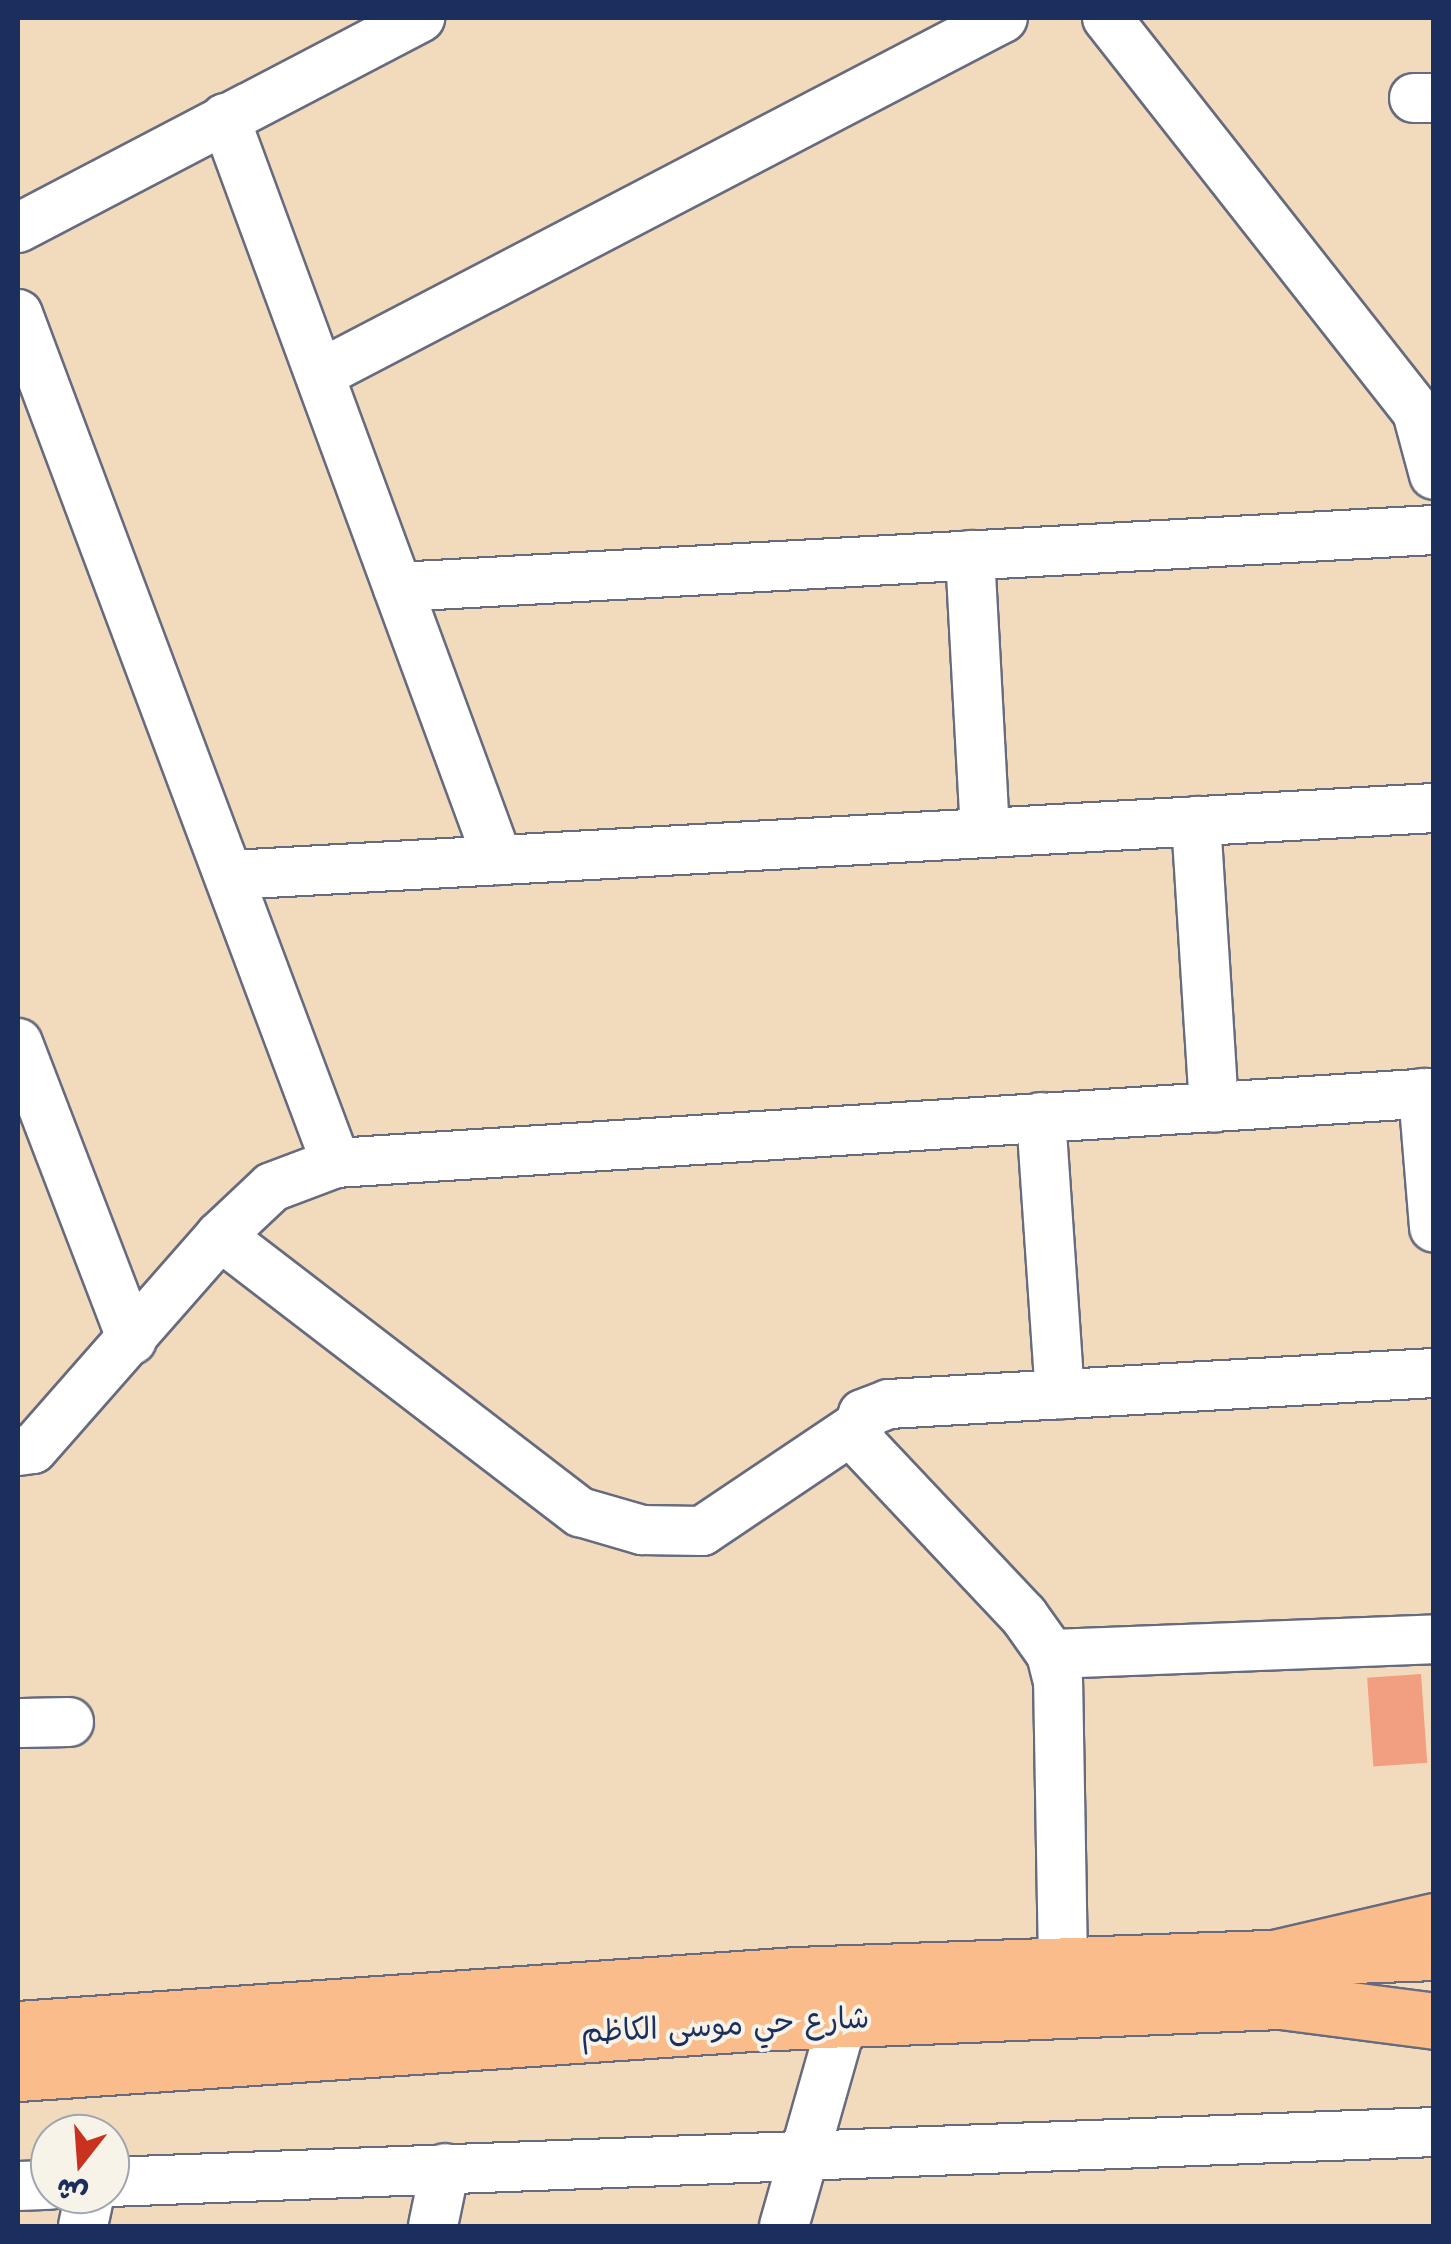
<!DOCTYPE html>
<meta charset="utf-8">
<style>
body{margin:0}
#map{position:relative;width:1451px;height:2244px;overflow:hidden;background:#f2dbbc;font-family:"Comic Neue","Playpen Sans Arabic",sans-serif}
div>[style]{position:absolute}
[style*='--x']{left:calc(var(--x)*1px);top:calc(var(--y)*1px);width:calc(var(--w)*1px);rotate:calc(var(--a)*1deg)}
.building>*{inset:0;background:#f19e81;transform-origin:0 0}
.roads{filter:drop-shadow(2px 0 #666b7f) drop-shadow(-2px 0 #666b7f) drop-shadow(0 2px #666b7f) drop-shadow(0 -2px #666b7f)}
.minor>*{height:48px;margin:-24px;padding:0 24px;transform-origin:24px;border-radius:24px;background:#fff}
.major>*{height:55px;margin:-27.5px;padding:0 27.5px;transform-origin:27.5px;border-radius:27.5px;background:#f9bc8a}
.highway>*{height:55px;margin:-27.5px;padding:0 27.5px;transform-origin:27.5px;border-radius:27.5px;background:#f9bc8a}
span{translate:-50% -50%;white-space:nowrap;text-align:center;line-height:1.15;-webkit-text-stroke:8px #f7f3e8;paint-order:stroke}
.street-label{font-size:30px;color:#1b2f5e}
.frame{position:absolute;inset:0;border:20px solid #1b2f5e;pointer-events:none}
.north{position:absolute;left:30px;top:2114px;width:100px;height:100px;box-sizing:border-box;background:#f7f3e8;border:2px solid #9fa5b1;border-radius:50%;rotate:197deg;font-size:28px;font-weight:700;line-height:40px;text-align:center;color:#1b2f5e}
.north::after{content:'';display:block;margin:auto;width:35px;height:45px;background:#c8321e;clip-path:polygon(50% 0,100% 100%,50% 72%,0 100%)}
</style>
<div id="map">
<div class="building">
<div style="left:1421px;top:1674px;width:89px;height:54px;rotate:86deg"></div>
</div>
<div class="roads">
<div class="minor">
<div style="--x:1107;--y:18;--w:501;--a:51.8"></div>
<div style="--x:1417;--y:412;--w:65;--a:74.9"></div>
<div style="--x:1414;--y:98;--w:20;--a:0"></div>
<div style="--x:225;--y:118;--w:791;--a:69.8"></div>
<div style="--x:18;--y:228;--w:454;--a:-27.6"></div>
<div style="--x:18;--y:314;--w:907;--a:69.47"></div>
<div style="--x:320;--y:374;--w:770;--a:-27.53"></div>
<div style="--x:970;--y:555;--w:278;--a:86.9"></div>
<div style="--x:398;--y:587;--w:1038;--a:-3.15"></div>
<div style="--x:1196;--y:821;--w:287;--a:86.4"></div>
<div style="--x:232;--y:875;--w:1204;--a:-3.19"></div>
<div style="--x:18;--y:1043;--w:318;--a:69"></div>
<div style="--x:1423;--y:1093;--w:135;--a:85.3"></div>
<div style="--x:1041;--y:1117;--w:278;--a:86.1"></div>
<div style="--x:220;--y:1236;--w:454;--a:37.5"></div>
<div style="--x:580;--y:1512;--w:65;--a:16.2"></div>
<div style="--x:642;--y:1530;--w:60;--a:1"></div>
<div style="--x:702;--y:1531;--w:187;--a:-33.9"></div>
<div style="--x:18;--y:1451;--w:15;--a:-8"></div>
<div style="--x:33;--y:1449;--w:283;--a:-48.7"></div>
<div style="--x:220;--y:1236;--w:71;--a:-43.3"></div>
<div style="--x:272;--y:1187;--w:68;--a:-20.6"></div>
<div style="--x:336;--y:1163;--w:1100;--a:-3.65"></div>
<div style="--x:1051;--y:1654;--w:383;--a:-2.2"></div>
<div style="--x:18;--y:1723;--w:51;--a:-1.1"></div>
<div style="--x:1063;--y:1963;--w:281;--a:-91"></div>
<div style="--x:1058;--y:1682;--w:29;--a:-104"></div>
<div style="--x:1051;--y:1654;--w:47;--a:-125.4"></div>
<div style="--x:1024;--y:1616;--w:241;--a:-133.3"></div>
<div style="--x:859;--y:1441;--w:27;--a:-82"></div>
<div style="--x:863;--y:1414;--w:28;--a:-21"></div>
<div style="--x:889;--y:1404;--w:546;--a:-3.26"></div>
<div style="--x:110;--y:2182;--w:1325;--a:-2.16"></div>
<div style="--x:18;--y:2186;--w:32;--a:-2"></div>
<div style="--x:83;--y:2226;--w:33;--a:-78"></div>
<div style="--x:433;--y:2226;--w:59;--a:-78.3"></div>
<div style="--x:784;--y:2226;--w:215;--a:-74.1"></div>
</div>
<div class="major">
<div style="--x:18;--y:2029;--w:780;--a:-3.97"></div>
<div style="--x:796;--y:1975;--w:638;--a:-2.06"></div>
<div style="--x:18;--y:2073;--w:736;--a:-3.9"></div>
<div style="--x:752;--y:2023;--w:576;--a:-2.39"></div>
</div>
<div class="highway">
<div style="--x:1274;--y:1958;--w:164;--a:-13"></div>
<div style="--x:1281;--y:2001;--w:154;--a:7.4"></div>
</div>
</div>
<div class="street-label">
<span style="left:725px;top:2026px;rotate:-3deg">شارع حي موسى الكاظم</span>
</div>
<div class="frame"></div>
<div class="north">ش</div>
</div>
